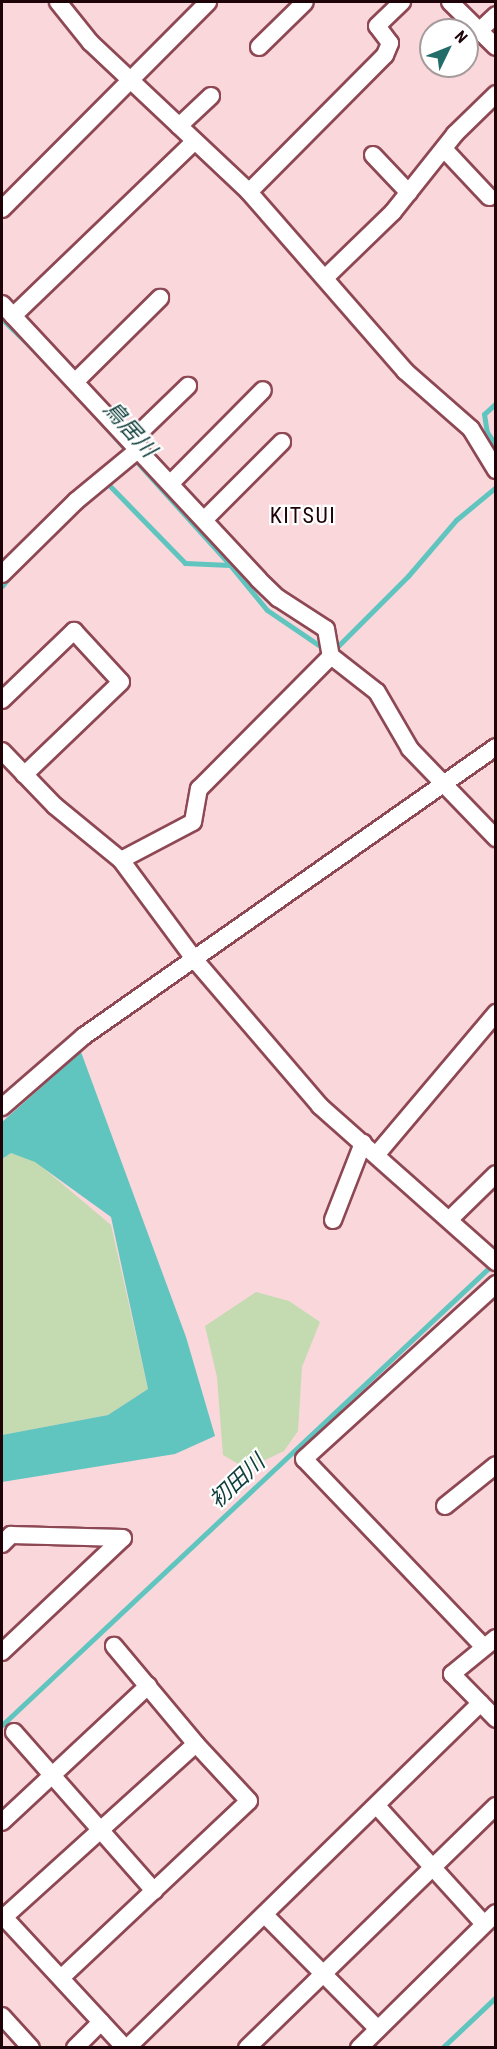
<!DOCTYPE html>
<meta charset="utf-8">
<style>
body{margin:0}
#map{position:relative;width:497px;height:2049px;overflow:hidden;background:#f9d7db;font-family:"Roboto Condensed","Noto Sans JP",sans-serif}
div>[style]{position:absolute}
[style*='--x']{left:calc(var(--x)*1px);top:calc(var(--y)*1px);width:calc(var(--w)*1px);rotate:calc(var(--a)*1deg)}
.green>*{inset:0;background:#c4dab1}
.water>*{inset:0;background:#60c5bf}
.stream>*{height:5px;margin:-2.5px;padding:0 2.5px;transform-origin:2.5px;border-radius:2.5px;background:#60c5bf}
.roads{filter:drop-shadow(2px 0 #8e4854) drop-shadow(-2px 0 #8e4854) drop-shadow(0 2px #8e4854) drop-shadow(0 -2px #8e4854)}
.minor>*{height:16px;margin:-8px;padding:0 8px;transform-origin:8px;border-radius:8px;background:#fff}
span{translate:-50% -50%;white-space:nowrap;text-align:center;line-height:1.15;-webkit-text-stroke:4.5px #fff;paint-order:stroke}
.water-label{font-size:22px;color:#10403d;font-style:italic}
.neighbourhood-label{font-size:22px;color:#1e0409;letter-spacing:1.5px}
.frame{position:absolute;inset:0;border:3px solid #1e0409;pointer-events:none}
.north{position:absolute;left:419px;top:18px;width:60px;height:60px;box-sizing:border-box;background:#fff;border:2px solid #a59b9d;border-radius:50%;rotate:47deg;font-size:16px;font-weight:700;line-height:24px;text-align:center;color:#1e0409}
.north::after{content:'';display:block;margin:auto;width:21px;height:27px;background:#226d6a;clip-path:polygon(50% 0,100% 100%,50% 72%,0 100%)}
</style>
<div id="map">
<div class="green">
<div style="clip-path:polygon(11px 1153px,35px 1161px,111px 1225px,148px 1389px,108px 1415px,2px 1435px,2px 1159px)"></div>
<div style="clip-path:polygon(256px 1292px,289px 1301px,320px 1322px,302px 1367px,298px 1431px,284px 1451px,247px 1469px,223px 1455px,217px 1377px,205px 1326px)"></div>
</div>
<div class="water">
<div style="clip-path:polygon(81px 1052px,186px 1337px,215px 1436px,175px 1454px,2px 1482px,2px 1435px,108px 1415px,148px 1389px,111px 1217px,35px 1162px,11px 1153px,2px 1159px,2px 1122px)"></div>
</div>
<div class="stream">
<div style="--x:2;--y:319;--w:43;--a:44.1"></div>
<div style="--x:496;--y:403;--w:16;--a:137"></div>
<div style="--x:484;--y:414;--w:18;--a:81"></div>
<div style="--x:487;--y:432;--w:17;--a:57"></div>
<div style="--x:100;--y:421;--w:194;--a:47.9"></div>
<div style="--x:103;--y:488;--w:6;--a:-39"></div>
<div style="--x:108;--y:484;--w:110;--a:45.7"></div>
<div style="--x:185;--y:563;--w:45;--a:2.5"></div>
<div style="--x:230;--y:565;--w:58;--a:50.6"></div>
<div style="--x:267;--y:610;--w:71;--a:34.1"></div>
<div style="--x:2;--y:586;--w:13;--a:-51"></div>
<div style="--x:334;--y:650;--w:105;--a:-45"></div>
<div style="--x:408;--y:576;--w:74;--a:-49.4"></div>
<div style="--x:456;--y:520;--w:52;--a:-39.5"></div>
<div style="--x:2;--y:1725;--w:673;--a:-43.2"></div>
<div style="--x:442;--y:2048;--w:74;--a:-43.4"></div>
</div>
<div class="roads">
<div class="minor">
<div style="--x:58;--y:2;--w:51;--a:51.3"></div>
<div style="--x:90;--y:42;--w:219;--a:43.3"></div>
<div style="--x:249;--y:192;--w:237;--a:48.9"></div>
<div style="--x:405;--y:371;--w:88;--a:41.3"></div>
<div style="--x:471;--y:429;--w:48;--a:58.6"></div>
<div style="--x:450;--y:2;--w:64;--a:44.4"></div>
<div style="--x:479;--y:31;--w:23;--a:-43"></div>
<div style="--x:259;--y:47;--w:64;--a:-44.4"></div>
<div style="--x:179;--y:126;--w:44;--a:-43.2"></div>
<div style="--x:444;--y:149;--w:66;--a:46.8"></div>
<div style="--x:373;--y:155;--w:52;--a:46.5"></div>
<div style="--x:249;--y:192;--w:193;--a:-45.2"></div>
<div style="--x:385;--y:55;--w:13;--a:-67"></div>
<div style="--x:390;--y:43;--w:21;--a:-127"></div>
<div style="--x:377;--y:26;--w:35;--a:-44"></div>
<div style="--x:2;--y:209;--w:292;--a:-45.1"></div>
<div style="--x:326;--y:277;--w:93;--a:-44.1"></div>
<div style="--x:393;--y:212;--w:100;--a:-51.5"></div>
<div style="--x:455;--y:134;--w:57;--a:-44.3"></div>
<div style="--x:2;--y:304;--w:376;--a:47"></div>
<div style="--x:258;--y:579;--w:28;--a:44"></div>
<div style="--x:278;--y:598;--w:57;--a:32.9"></div>
<div style="--x:326;--y:629;--w:27;--a:80"></div>
<div style="--x:13;--y:316;--w:252;--a:-43.9"></div>
<div style="--x:77;--y:380;--w:117;--a:-44.7"></div>
<div style="--x:132;--y:440;--w:78;--a:-44"></div>
<div style="--x:172;--y:482;--w:129;--a:-45.3"></div>
<div style="--x:205;--y:519;--w:109;--a:-45"></div>
<div style="--x:2;--y:574;--w:104;--a:-44.6"></div>
<div style="--x:76;--y:501;--w:83;--a:-39.6"></div>
<div style="--x:2;--y:700;--w:100;--a:-43.8"></div>
<div style="--x:74;--y:631;--w:69;--a:47.3"></div>
<div style="--x:121;--y:682;--w:134;--a:136.2"></div>
<div style="--x:2;--y:751;--w:76;--a:46.1"></div>
<div style="--x:55;--y:806;--w:85;--a:39.3"></div>
<div style="--x:121;--y:860;--w:124;--a:53.5"></div>
<div style="--x:195;--y:960;--w:192;--a:49.4"></div>
<div style="--x:320;--y:1106;--w:235;--a:41.6"></div>
<div style="--x:121;--y:860;--w:81;--a:-27.8"></div>
<div style="--x:193;--y:822;--w:34;--a:-80"></div>
<div style="--x:199;--y:789;--w:187;--a:-45.2"></div>
<div style="--x:331;--y:656;--w:58;--a:38"></div>
<div style="--x:377;--y:692;--w:66;--a:59.9"></div>
<div style="--x:410;--y:749;--w:124;--a:46"></div>
<div style="--x:2;--y:1107;--w:108;--a:-40.9"></div>
<div style="--x:84;--y:1036;--w:503;--a:-35.05"></div>
<div style="--x:377;--y:1154;--w:185;--a:-49.8"></div>
<div style="--x:450;--y:1219;--w:64;--a:-44.4"></div>
<div style="--x:333;--y:1220;--w:83;--a:-68.7"></div>
<div style="--x:445;--y:1506;--w:65;--a:-38.8"></div>
<div style="--x:2;--y:1544;--w:13;--a:-45"></div>
<div style="--x:11;--y:1535;--w:112;--a:1.5"></div>
<div style="--x:496;--y:1638;--w:57;--a:140.7"></div>
<div style="--x:452;--y:1674;--w:63;--a:45.6"></div>
<div style="--x:482;--y:1645;--w:257;--a:-133.7"></div>
<div style="--x:304;--y:1459;--w:260;--a:-42.3"></div>
<div style="--x:2;--y:1652;--w:166;--a:-43.3"></div>
<div style="--x:14;--y:1732;--w:212;--a:48.6"></div>
<div style="--x:377;--y:1806;--w:159;--a:47.8"></div>
<div style="--x:2;--y:1822;--w:200;--a:-43"></div>
<div style="--x:2;--y:1915;--w:181;--a:47.2"></div>
<div style="--x:266;--y:1916;--w:159;--a:45.3"></div>
<div style="--x:2;--y:1919;--w:261;--a:-42.1"></div>
<div style="--x:196;--y:1744;--w:128;--a:-129.9"></div>
<div style="--x:61;--y:1978;--w:258;--a:-43.3"></div>
<div style="--x:249;--y:1801;--w:78;--a:-132.9"></div>
<div style="--x:2;--y:2016;--w:43;--a:47.8"></div>
<div style="--x:75;--y:2048;--w:37;--a:-45"></div>
<div style="--x:127;--y:2048;--w:494;--a:-44.3"></div>
<div style="--x:247;--y:2048;--w:347;--a:-44.2"></div>
<div style="--x:359;--y:2048;--w:192;--a:-44.6"></div>
</div>
</div>
<div class="water-label">
<span style="left:130px;top:429px;rotate:48deg">鳥居川</span>
<span style="left:237px;top:1481px;rotate:-43deg">初田川</span>
</div>
<div class="neighbourhood-label">
<span style="left:303px;top:516px">KITSUI</span>
</div>
<div class="frame"></div>
<div class="north">N</div>
</div>
